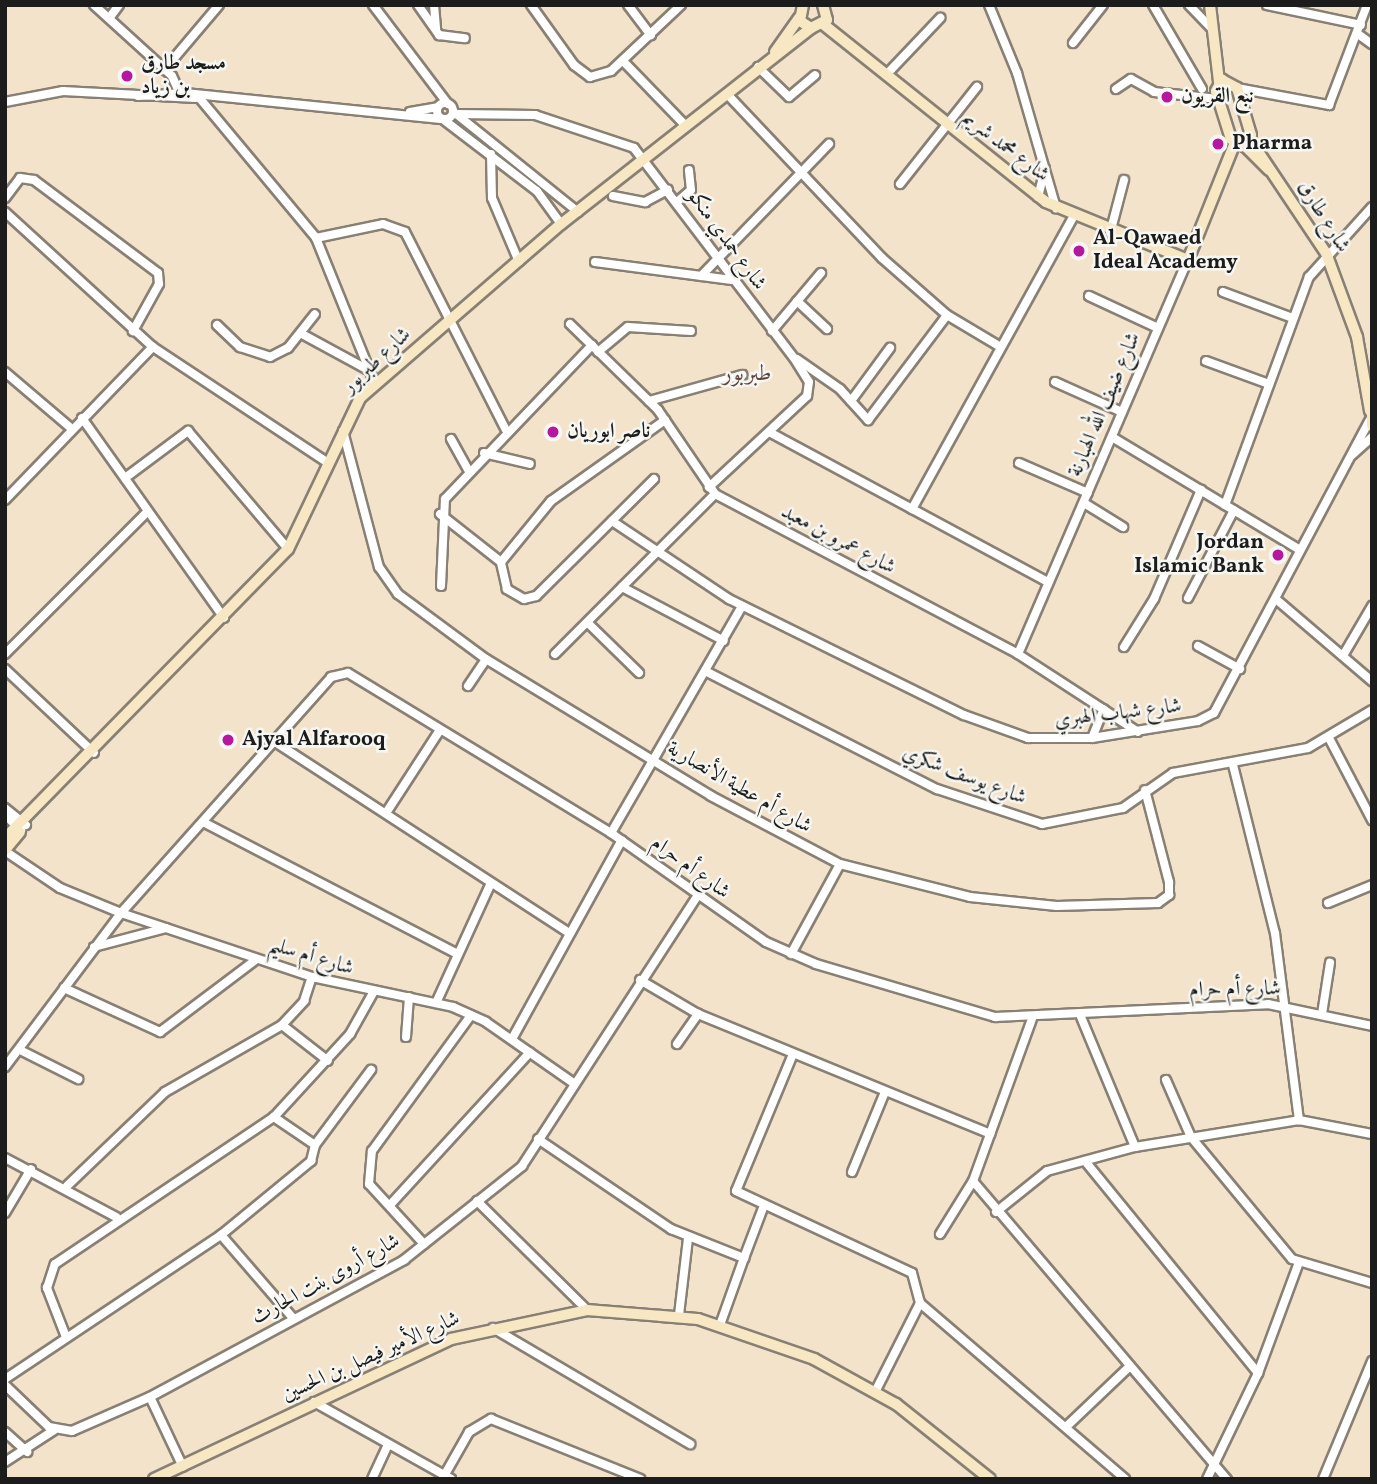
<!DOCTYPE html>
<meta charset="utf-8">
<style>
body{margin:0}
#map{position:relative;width:1377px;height:1484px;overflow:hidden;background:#f3e3cb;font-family:Vollkorn,Amiri,serif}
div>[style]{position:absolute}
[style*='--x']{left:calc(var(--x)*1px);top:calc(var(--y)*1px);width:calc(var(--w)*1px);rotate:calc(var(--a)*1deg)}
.roads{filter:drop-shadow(2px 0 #888074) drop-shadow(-2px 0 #888074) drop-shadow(0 2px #888074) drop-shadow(0 -2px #888074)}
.street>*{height:8px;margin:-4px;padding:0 4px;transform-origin:4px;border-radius:4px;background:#fff}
.street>.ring{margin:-4px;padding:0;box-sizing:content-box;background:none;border:8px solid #fff;border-radius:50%}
.secondary>*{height:10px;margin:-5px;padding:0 5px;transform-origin:5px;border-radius:5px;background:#f7e8c3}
.dots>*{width:19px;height:19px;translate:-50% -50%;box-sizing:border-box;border:4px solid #f6f6f2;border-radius:50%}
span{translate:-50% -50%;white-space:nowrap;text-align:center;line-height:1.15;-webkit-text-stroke:5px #f6f6f2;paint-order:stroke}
.poi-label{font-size:21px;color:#1c1c1c;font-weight:700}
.left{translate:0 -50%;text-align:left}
.right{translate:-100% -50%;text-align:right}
.street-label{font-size:21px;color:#1c1c1c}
.neighbourhood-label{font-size:23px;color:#604641}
.frame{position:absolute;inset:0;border:7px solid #1c1c1c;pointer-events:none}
</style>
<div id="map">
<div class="roads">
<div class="street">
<div style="--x:94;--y:5;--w:105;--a:42.3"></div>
<div style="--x:172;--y:76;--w:22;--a:66"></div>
<div style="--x:373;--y:5;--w:124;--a:52.9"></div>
<div style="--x:418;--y:5;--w:37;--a:55"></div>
<div style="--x:439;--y:35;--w:26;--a:7"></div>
<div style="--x:434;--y:5;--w:24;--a:85"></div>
<div style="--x:531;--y:5;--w:74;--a:54.4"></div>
<div style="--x:574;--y:65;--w:20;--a:37"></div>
<div style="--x:590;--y:77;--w:22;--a:-16"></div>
<div style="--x:611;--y:71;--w:96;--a:-43.3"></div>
<div style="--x:628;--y:5;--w:38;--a:53"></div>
<div style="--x:989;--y:5;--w:74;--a:67.6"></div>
<div style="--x:1017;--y:73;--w:141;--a:73.9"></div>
<div style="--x:1153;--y:5;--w:97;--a:59.7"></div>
<div style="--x:1189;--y:5;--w:33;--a:46"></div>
<div style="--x:1267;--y:5;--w:96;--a:12"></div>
<div style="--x:110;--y:17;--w:15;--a:-53"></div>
<div style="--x:1358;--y:34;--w:17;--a:36"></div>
<div style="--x:1073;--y:43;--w:48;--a:-51.7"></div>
<div style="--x:623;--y:61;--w:91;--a:45.9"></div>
<div style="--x:758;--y:67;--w:43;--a:44.1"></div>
<div style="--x:789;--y:97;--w:34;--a:-40"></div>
<div style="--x:164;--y:70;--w:85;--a:-49.8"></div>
<div style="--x:886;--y:75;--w:79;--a:-46.5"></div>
<div style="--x:1237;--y:88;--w:94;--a:10.5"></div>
<div style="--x:1329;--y:105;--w:107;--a:-69.2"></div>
<div style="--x:1116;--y:89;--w:18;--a:-34"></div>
<div style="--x:1131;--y:79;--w:26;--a:29"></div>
<div style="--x:1154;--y:92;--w:64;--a:6.2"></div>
<div style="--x:727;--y:94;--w:226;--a:46.6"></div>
<div style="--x:882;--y:258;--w:86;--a:41.2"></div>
<div style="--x:947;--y:315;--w:61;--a:30.8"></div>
<div style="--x:197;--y:95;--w:186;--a:50.2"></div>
<div style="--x:316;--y:238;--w:157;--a:68"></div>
<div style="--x:138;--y:96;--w:47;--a:-3.7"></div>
<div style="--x:185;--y:93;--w:257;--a:5.8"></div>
<div style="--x:5;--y:102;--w:59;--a:-10.7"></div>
<div style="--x:63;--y:91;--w:133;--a:3"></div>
<div class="ring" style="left:437px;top:103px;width:8px;height:8px"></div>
<div style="--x:410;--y:112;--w:28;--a:-10"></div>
<div style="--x:455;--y:113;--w:158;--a:38.8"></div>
<div style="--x:456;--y:114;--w:79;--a:0.7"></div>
<div style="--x:535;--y:115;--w:104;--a:18.4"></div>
<div style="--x:634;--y:148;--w:264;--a:52.7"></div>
<div style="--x:794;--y:358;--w:28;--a:58"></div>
<div style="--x:809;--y:382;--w:14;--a:98"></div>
<div style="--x:807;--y:396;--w:134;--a:137.1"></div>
<div style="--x:444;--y:120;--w:117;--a:37.4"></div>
<div style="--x:537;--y:191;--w:41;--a:54"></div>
<div style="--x:491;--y:154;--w:44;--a:88.7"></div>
<div style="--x:492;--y:198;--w:69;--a:67.1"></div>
<div style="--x:900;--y:184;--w:124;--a:-51.6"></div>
<div style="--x:613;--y:196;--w:33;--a:11"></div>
<div style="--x:645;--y:202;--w:26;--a:-28"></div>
<div style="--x:1038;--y:197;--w:29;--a:-76"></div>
<div style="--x:5;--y:198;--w:25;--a:-53"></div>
<div style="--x:20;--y:178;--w:14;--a:8"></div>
<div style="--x:34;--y:180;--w:155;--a:36.9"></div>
<div style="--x:158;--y:273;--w:11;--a:85"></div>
<div style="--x:159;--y:284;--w:54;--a:119"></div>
<div style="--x:677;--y:202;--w:18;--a:-41"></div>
<div style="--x:691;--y:190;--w:20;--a:-96"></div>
<div style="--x:5;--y:212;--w:200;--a:42.4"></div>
<div style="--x:153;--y:347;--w:209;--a:33.5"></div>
<div style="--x:1110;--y:233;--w:55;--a:-75.2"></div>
<div style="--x:316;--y:238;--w:68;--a:-11.8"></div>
<div style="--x:383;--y:224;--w:23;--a:20"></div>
<div style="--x:405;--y:232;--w:222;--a:63"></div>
<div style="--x:595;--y:262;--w:138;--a:7.5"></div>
<div style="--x:701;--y:276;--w:184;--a:-45.9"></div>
<div style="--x:1223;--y:292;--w:75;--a:20.4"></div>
<div style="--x:1089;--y:296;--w:76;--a:24.9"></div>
<div style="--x:797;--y:301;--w:41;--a:43"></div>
<div style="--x:570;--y:324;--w:123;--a:44.3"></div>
<div style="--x:658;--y:410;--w:102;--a:55.8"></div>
<div style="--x:715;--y:494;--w:343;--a:27.8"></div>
<div style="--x:1018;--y:654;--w:143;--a:33"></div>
<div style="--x:217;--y:325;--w:32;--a:44"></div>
<div style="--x:240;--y:347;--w:32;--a:18"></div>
<div style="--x:270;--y:357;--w:20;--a:-27"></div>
<div style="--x:288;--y:348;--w:43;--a:-51.5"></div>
<div style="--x:772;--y:331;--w:76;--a:-49.8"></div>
<div style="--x:302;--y:334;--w:77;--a:28.6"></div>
<div style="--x:598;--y:352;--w:39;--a:-40"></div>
<div style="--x:628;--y:327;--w:63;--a:3.6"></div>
<div style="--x:797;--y:359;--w:52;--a:34.9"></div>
<div style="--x:840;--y:389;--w:42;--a:47.9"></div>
<div style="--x:868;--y:420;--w:131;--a:-53"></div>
<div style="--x:1206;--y:361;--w:67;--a:20.1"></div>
<div style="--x:5;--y:372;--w:88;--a:40.4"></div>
<div style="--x:1055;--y:382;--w:73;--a:24.1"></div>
<div style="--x:649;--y:401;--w:97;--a:-15.6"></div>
<div style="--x:851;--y:401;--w:66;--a:-53.7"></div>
<div style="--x:82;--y:418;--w:245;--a:54.6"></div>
<div style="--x:343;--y:431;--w:141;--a:75.2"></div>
<div style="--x:379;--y:567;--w:33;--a:55"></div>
<div style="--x:398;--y:594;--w:109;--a:36.5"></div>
<div style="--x:486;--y:659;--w:263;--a:31.3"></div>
<div style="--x:711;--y:796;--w:146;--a:27.8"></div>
<div style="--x:840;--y:864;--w:134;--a:14.2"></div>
<div style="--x:970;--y:897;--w:87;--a:5.9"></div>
<div style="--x:1057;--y:906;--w:101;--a:-1.7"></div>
<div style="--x:1158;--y:903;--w:14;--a:-36"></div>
<div style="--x:1169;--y:895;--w:13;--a:-90"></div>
<div style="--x:1169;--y:882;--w:95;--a:-104.6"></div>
<div style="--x:771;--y:433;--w:315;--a:28.3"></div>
<div style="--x:1112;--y:437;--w:219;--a:31"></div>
<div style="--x:451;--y:439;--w:35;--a:61"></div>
<div style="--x:484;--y:453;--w:47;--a:13.4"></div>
<div style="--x:1352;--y:455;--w:27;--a:-42"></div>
<div style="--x:1019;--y:463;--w:75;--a:23.5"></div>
<div style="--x:125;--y:478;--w:79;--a:-36.7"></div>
<div style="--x:188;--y:431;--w:155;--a:49.7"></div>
<div style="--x:654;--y:479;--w:166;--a:135.2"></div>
<div style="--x:536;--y:596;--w:12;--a:166"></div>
<div style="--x:524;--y:599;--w:20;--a:-150"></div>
<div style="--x:507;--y:589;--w:28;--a:-103"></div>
<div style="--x:501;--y:562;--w:79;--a:-50.7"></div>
<div style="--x:551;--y:501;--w:140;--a:-35.4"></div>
<div style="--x:5;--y:500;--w:213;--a:-46"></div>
<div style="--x:1084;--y:503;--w:46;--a:31.6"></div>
<div style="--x:1225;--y:505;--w:243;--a:-69.8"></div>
<div style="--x:1309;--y:277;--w:94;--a:-48"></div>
<div style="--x:912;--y:509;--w:333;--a:-61.1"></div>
<div style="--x:440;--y:514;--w:78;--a:38.2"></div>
<div style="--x:612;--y:521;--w:141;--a:33.7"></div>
<div style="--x:729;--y:599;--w:262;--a:26.3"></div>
<div style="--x:964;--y:715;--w:68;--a:19.8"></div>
<div style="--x:1028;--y:738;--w:64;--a:0"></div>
<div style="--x:1092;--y:738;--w:107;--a:-9.1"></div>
<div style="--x:1198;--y:721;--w:18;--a:-27"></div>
<div style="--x:1214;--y:713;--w:331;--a:-62"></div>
<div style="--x:441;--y:586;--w:87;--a:-87.4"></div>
<div style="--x:445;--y:499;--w:213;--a:-46.3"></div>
<div style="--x:622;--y:587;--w:115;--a:27.9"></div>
<div style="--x:1188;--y:598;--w:99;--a:-62.4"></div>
<div style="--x:1277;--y:600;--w:125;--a:40.5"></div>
<div style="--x:589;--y:624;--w:70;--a:44.4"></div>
<div style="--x:1198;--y:646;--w:48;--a:28.7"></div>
<div style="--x:1124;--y:647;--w:57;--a:-58"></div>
<div style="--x:1154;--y:599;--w:119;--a:-66.7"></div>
<div style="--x:5;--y:654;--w:201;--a:-45"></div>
<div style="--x:555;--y:654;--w:226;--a:-45"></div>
<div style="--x:1018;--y:654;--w:429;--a:-66.7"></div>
<div style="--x:1344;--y:654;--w:56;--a:-59.7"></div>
<div style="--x:5;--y:669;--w:122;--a:43.3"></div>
<div style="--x:707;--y:672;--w:258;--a:27"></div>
<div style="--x:937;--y:789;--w:111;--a:18.4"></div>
<div style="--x:1042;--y:824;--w:83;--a:-11.2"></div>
<div style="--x:1123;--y:808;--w:61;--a:-35"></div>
<div style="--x:1173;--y:773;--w:137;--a:-10.5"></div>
<div style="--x:1308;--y:748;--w:74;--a:-30.7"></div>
<div style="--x:468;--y:686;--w:32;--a:-56"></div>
<div style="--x:1092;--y:738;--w:31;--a:-68"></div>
<div style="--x:1329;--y:738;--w:93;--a:62.3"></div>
<div style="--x:275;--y:742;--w:351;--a:33"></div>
<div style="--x:1233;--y:765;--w:173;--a:76"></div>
<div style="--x:1275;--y:933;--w:189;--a:82.7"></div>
<div style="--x:5;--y:808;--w:27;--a:39"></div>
<div style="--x:386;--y:813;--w:99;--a:-57"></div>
<div style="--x:5;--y:815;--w:22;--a:43"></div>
<div style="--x:203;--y:822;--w:287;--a:27.4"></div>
<div style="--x:611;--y:833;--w:262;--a:-60"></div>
<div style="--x:5;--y:851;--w:66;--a:33.9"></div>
<div style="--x:60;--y:888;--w:66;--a:22.3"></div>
<div style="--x:121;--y:913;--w:201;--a:18.5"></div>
<div style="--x:312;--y:977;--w:144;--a:12"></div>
<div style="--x:453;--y:1007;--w:36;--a:24"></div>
<div style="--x:486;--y:1022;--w:105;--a:34.9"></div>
<div style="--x:1328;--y:903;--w:48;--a:-22.2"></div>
<div style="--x:94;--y:947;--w:74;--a:-14.8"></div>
<div style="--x:791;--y:954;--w:102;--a:-61.4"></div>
<div style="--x:640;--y:980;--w:67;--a:30.4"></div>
<div style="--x:698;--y:1014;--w:316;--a:22.3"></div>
<div style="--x:64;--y:988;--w:106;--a:24.6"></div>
<div style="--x:160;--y:1032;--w:121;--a:-37"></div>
<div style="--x:436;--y:1003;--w:132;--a:-65.4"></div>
<div style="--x:1322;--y:1014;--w:52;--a:-81.1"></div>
<div style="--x:1081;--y:1017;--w:141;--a:67.4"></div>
<div style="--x:282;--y:1025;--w:58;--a:38"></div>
<div style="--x:406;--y:1037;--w:40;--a:-85.7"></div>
<div style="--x:512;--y:1039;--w:227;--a:-61.1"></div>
<div style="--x:677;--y:1044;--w:37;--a:-55"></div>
<div style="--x:22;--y:1051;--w:63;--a:26.6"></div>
<div style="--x:793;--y:1054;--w:148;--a:112.6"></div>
<div style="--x:736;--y:1191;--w:194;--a:25"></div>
<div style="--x:912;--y:1273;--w:31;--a:75"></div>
<div style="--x:920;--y:1303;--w:97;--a:116.8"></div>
<div style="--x:5;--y:1067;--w:193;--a:-53"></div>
<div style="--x:121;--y:913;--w:316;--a:-48.3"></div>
<div style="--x:331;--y:677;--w:17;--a:-13"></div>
<div style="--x:348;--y:673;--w:308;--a:31.3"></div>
<div style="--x:611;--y:833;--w:189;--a:35.1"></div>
<div style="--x:766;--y:942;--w:55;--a:23.7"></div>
<div style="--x:816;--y:964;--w:187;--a:16.5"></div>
<div style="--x:995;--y:1017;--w:273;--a:-2.7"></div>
<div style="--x:1268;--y:1004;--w:106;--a:11.9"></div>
<div style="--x:1166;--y:1080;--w:62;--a:66.3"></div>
<div style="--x:1191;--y:1137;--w:158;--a:50.4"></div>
<div style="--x:1292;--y:1259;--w:84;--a:16.7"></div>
<div style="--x:538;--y:1139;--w:161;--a:34.1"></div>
<div style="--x:671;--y:1229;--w:79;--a:21.7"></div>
<div style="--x:744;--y:1258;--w:53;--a:-69.2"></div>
<div style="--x:315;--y:1145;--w:94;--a:-53.3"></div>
<div style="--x:5;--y:1158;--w:126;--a:28"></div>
<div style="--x:1085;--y:1161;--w:274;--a:50.8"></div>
<div style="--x:852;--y:1172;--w:87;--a:-67.6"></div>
<div style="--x:973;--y:1181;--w:392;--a:49.6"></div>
<div style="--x:67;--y:1186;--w:136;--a:-43.8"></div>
<div style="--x:165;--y:1092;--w:135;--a:-29.8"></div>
<div style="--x:282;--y:1025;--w:33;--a:-47"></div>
<div style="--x:304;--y:1001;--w:25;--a:-72"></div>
<div style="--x:477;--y:1201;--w:155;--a:44.7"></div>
<div style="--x:390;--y:1205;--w:207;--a:-47.5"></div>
<div style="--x:996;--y:1212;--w:65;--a:-38.8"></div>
<div style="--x:1047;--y:1171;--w:91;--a:-15.3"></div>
<div style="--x:1135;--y:1147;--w:166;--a:-9.3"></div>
<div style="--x:1299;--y:1120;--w:74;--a:10.9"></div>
<div style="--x:5;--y:1213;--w:51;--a:-59.4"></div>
<div style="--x:940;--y:1234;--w:62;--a:-58.1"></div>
<div style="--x:973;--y:1181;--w:172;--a:-70"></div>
<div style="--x:221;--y:1235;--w:108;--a:49.1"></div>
<div style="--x:424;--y:1244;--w:81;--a:-132.5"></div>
<div style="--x:369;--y:1184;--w:33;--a:-85"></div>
<div style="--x:372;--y:1151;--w:168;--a:-53.9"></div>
<div style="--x:920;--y:1303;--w:270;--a:40.6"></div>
<div style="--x:679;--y:1315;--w:78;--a:-83.3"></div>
<div style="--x:720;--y:1325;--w:71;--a:-70.3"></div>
<div style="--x:493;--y:1328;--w:229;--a:30.5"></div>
<div style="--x:66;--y:1337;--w:53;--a:-111.2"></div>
<div style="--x:47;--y:1288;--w:25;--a:-72"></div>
<div style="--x:55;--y:1264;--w:264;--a:-33.9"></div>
<div style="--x:274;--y:1117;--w:113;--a:-47.5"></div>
<div style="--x:350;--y:1034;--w:47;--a:-60.7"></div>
<div style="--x:5;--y:1379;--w:260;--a:-33.7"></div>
<div style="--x:221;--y:1235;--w:117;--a:-39.4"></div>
<div style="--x:311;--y:1161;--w:16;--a:-76"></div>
<div style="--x:315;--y:1145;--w:50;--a:-145.7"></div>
<div style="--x:5;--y:1385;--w:61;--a:43.7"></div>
<div style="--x:49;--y:1427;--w:23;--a:10"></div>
<div style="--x:72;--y:1431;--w:85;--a:-23.6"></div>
<div style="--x:150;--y:1397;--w:289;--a:-28.3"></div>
<div style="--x:404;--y:1260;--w:151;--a:-38.5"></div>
<div style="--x:522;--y:1166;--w:321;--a:-57"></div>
<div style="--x:150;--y:1397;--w:77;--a:64.8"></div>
<div style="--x:314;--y:1402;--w:157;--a:29.3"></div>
<div style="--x:1067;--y:1426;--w:87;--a:-43.6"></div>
<div style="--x:5;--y:1432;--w:30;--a:42"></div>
<div style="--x:5;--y:1462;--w:59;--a:-33.1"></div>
<div style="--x:444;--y:1476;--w:51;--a:-60.4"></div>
<div style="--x:469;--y:1432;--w:26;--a:-31"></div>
<div style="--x:491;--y:1419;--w:161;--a:21.9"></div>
<div style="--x:372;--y:1479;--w:38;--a:-65"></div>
<div style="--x:1207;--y:1479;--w:118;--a:-64.3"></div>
<div style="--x:1258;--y:1373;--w:118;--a:-69.7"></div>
<div style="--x:1323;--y:1479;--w:128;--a:-67.4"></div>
</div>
<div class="secondary">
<div style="--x:803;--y:5;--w:16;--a:101"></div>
<div style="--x:800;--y:21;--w:13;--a:32"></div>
<div style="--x:811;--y:28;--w:18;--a:-27"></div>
<div style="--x:827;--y:20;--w:16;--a:-105"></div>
<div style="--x:1210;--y:5;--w:78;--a:83.3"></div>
<div style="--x:823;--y:24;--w:285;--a:38.6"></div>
<div style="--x:1046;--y:202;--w:153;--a:22.2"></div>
<div style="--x:1188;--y:260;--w:124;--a:-68.2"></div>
<div style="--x:775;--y:52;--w:42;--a:-54.8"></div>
<div style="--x:1222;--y:80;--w:17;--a:28"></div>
<div style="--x:1237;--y:88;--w:49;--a:73.4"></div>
<div style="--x:1251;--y:135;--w:13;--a:119"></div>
<div style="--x:1245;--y:146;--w:16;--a:-153"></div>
<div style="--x:1231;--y:139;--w:50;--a:-107.4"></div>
<div style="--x:1216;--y:91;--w:13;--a:-61"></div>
<div style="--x:1251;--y:141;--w:135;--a:56.2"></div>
<div style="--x:1326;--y:253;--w:90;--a:69.7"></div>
<div style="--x:1357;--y:337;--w:75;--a:80"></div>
<div style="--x:1245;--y:146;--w:34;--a:45"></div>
<div style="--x:1372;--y:410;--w:16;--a:90"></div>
<div style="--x:5;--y:838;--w:404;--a:-45.6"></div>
<div style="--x:288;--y:549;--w:167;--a:-64.5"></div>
<div style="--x:360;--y:398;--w:266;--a:-40.9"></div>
<div style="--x:561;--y:224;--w:318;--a:-38.1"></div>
<div style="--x:5;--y:850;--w:23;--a:-50"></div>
<div style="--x:154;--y:1479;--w:328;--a:-25.2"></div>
<div style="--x:451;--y:1339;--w:139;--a:-12"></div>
<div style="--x:587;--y:1310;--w:111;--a:4.6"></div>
<div style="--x:698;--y:1319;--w:123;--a:19"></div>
<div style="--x:814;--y:1359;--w:94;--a:28.8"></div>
<div style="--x:896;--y:1404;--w:120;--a:38.6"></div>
</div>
</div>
<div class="dots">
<div style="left:127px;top:76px;background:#b5179e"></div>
<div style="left:1167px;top:97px;background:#b5179e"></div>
<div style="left:1218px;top:144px;background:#b5179e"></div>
<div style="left:1079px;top:251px;background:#b5179e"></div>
<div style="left:553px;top:432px;background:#b5179e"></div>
<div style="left:1278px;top:555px;background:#b5179e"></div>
<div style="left:228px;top:740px;background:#b5179e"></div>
</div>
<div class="poi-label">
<span class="left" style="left:141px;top:76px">مسجد طارق<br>بن زياد</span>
<span class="left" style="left:1181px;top:97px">نبع القريون</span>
<span class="left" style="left:1232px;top:144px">Pharma</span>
<span class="left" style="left:1093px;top:251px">Al-Qawaed<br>Ideal Academy</span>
<span class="left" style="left:567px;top:432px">ناصر ابوريان</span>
<span class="right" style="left:1264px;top:555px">Jordan<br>Islamic Bank</span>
<span class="left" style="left:242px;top:740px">Ajyal Alfarooq</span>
</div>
<div class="street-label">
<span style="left:1005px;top:147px;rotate:37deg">شارع محمد شريم</span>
<span style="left:1323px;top:217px;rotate:58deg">شارع طارق</span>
<span style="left:726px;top:240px;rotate:54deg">شارع حمدي منكو</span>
<span style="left:377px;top:361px;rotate:-43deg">شارع طبربور</span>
<span style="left:1105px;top:405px;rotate:-67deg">شارع ضيف الله الهبارنة</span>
<span style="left:838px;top:540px;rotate:28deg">شارع عمرو بن معبد</span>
<span style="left:1118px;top:714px;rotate:-7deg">شارع شهاب الهبري</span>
<span style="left:964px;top:776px;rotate:21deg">شارع يوسف شكري</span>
<span style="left:739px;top:788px;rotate:30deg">شارع أم عطية الأنصارية</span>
<span style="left:690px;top:868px;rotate:36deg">شارع أم حرام</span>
<span style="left:311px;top:957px;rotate:17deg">شارع أم سليم</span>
<span style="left:1235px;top:990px;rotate:-1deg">شارع أم حرام</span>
<span style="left:326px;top:1280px;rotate:-29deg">شارع أروى بنت الحارث</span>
<span style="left:371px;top:1357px;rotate:-24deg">شارع الأمير فيصل بن الحسين</span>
</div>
<div class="neighbourhood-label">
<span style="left:747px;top:374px">طبربور</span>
</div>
<div class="frame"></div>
</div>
